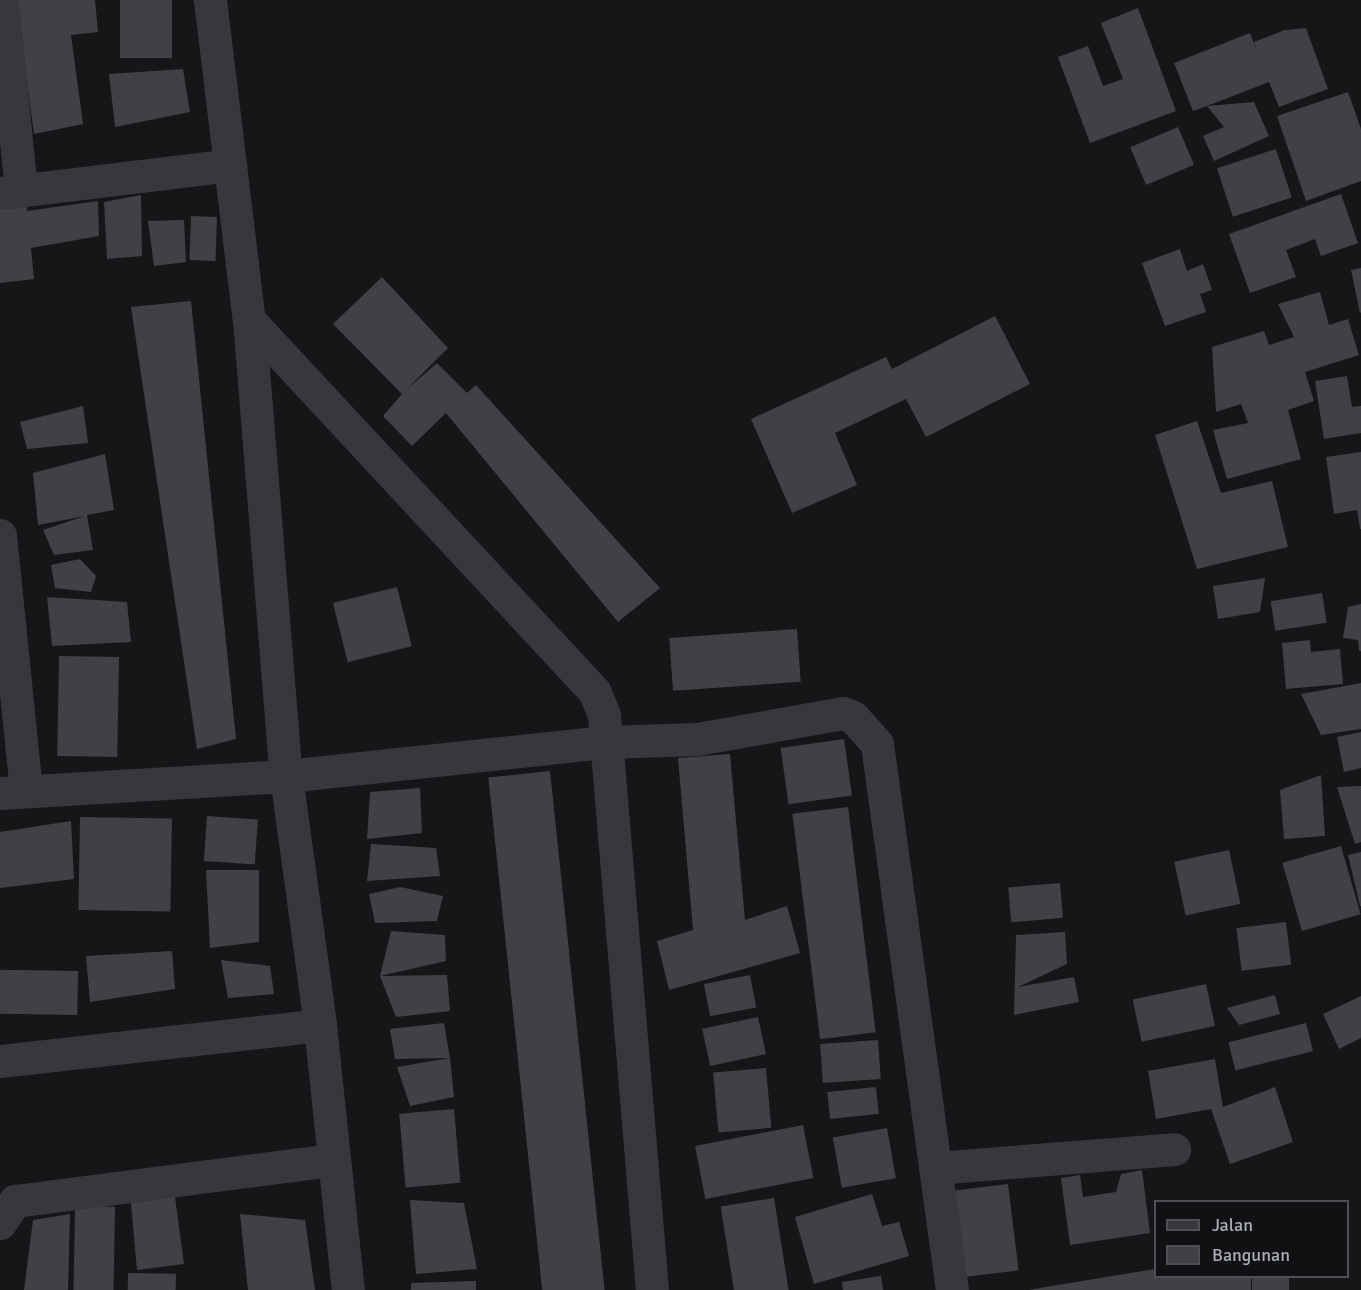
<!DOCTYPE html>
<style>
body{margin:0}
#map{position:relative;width:1361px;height:1290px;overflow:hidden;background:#161618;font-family:Signika,sans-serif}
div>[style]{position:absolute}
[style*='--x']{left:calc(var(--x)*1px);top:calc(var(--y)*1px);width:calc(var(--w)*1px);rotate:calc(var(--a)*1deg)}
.building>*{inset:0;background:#404145;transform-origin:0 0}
.street>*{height:33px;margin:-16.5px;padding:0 16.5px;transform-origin:16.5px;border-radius:16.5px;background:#37383d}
span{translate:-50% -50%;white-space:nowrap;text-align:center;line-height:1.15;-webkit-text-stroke:4.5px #111113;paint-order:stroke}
.legend{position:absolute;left:1154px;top:1200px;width:195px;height:78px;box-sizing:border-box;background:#111113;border:2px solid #4d4f55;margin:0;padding:8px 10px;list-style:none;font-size:18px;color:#a8adb8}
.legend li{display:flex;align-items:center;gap:12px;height:30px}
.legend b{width:30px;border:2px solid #4d4f55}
</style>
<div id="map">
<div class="building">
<div style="clip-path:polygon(16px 0,95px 0,98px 32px,71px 35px,83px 124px,34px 134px)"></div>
<div style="left:120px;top:0;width:52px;height:58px"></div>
<div style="clip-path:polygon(1138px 8px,1176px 111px,1090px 143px,1058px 57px,1088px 46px,1103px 86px,1123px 79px,1101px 23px)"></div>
<div style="clip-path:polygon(1306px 28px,1328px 89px,1279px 107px,1269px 82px,1207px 106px,1254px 102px,1269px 136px,1214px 161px,1203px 136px,1224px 127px,1207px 106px,1193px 111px,1174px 63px,1250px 33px,1257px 51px,1254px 42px,1285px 30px)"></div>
<div style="clip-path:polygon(183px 69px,190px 112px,115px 127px,109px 74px)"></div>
<div style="clip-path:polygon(1348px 92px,1361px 129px,1361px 181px,1306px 201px,1277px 116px)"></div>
<div style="left:1178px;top:127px;width:41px;height:52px;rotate:67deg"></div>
<div style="left:1276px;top:149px;width:51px;height:62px;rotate:72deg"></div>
<div style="clip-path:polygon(1341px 194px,1358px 243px,1321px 256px,1315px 239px,1286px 250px,1296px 277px,1250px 293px,1229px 234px)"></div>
<div style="clip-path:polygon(141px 195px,142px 256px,107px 259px,104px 202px)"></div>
<div style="clip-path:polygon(26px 199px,27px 211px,98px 201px,99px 236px,31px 248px,34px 279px,0 283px,0 202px)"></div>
<div style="left:191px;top:216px;width:26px;height:44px;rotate:2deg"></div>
<div style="clip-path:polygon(184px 220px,186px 262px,154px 266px,148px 221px)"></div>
<div style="clip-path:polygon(1180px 249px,1187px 271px,1203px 264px,1212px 290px,1200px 294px,1206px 312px,1165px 326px,1142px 263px)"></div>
<div style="clip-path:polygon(1361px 268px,1361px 312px,1360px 313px,1351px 270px)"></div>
<div style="clip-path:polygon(382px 277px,448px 348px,407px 389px,437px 363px,467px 393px,476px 385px,660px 588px,618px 622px,446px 413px,412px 446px,383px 416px,402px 394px,333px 324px)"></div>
<div style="clip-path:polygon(1320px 292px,1329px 325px,1348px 319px,1359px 355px,1305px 372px,1314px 401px,1288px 410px,1301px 459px,1227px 479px,1213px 430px,1248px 423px,1241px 404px,1216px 412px,1212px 347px,1264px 331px,1269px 345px,1294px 337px,1278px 304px)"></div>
<div style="clip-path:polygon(191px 301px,236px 739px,197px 749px,131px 307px)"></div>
<div style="clip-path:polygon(995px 316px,1030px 384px,926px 437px,906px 399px,835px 433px,857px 485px,792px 513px,751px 419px,886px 357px,892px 369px)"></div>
<div style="clip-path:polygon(1347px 376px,1352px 407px,1361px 406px,1361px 433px,1324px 439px,1315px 381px)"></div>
<div style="clip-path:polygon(83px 406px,88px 443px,27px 449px,20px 422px)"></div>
<div style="clip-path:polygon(1197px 421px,1221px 493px,1272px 481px,1288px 547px,1197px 569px,1155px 435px)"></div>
<div style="clip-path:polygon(1361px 452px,1361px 529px,1360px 529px,1357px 510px,1334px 514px,1326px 457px)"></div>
<div style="clip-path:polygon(105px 454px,114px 510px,87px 515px,93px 550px,54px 555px,43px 530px,85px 516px,38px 525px,33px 473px)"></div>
<div style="clip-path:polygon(80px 559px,96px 576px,91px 592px,55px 588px,51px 565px)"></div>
<div style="clip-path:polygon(1265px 578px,1260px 612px,1218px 619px,1213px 586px)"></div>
<div style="left:397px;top:587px;width:61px;height:66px;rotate:76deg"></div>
<div style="left:1322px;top:593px;width:30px;height:52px;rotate:81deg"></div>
<div style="clip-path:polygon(47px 597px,127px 602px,131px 642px,52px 646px)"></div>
<div style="clip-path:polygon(1361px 604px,1361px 651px,1359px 651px,1358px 640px,1343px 638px,1348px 607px)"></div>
<div style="left:797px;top:629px;width:53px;height:128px;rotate:86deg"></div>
<div style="clip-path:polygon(1310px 640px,1311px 652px,1340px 649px,1343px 684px,1286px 689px,1282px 643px)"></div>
<div style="left:59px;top:656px;width:60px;height:100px;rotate:1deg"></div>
<div style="clip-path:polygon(1361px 683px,1361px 729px,1321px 735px,1301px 694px)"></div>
<div style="clip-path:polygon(1361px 732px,1361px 768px,1344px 772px,1337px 737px)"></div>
<div style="left:844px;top:739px;width:57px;height:64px;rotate:82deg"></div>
<div style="clip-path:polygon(730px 754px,745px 920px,787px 906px,800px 953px,669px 990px,657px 941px,693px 930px,678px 758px)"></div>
<div style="left:550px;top:771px;width:522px;height:62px;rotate:84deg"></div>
<div style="clip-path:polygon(1321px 775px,1325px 836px,1284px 839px,1280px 790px)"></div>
<div style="clip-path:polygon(1361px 786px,1361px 842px,1355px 844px,1337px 787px)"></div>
<div style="clip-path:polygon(420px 788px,422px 833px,367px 839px,370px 792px)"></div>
<div style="left:848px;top:807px;width:227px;height:56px;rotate:83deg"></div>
<div style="left:207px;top:816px;width:51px;height:45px;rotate:4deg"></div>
<div style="left:80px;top:817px;width:92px;height:93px;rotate:1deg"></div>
<div style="clip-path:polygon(71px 821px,74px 879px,0 888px,0 832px)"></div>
<div style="clip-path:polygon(371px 844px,436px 848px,440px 876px,367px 881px)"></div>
<div style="left:1341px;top:846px;width:71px;height:61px;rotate:74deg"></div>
<div style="left:1229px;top:850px;width:55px;height:56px;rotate:78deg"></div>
<div style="clip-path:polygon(1361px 852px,1361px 906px,1360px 906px,1348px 855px)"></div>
<div style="clip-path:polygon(206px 870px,259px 870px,259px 942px,210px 948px)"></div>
<div style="left:1060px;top:883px;width:35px;height:52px;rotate:85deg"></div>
<div style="clip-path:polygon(400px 887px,443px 896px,437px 921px,375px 923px,369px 894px)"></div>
<div style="left:1286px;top:922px;width:43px;height:50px;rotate:83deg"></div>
<div style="clip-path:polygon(391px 931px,445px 935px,446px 961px,380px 976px,447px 975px,450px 1011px,396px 1017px,380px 976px)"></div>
<div style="clip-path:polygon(1065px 932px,1067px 964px,1018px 987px,1074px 977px,1079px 1002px,1014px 1015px,1016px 935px)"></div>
<div style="clip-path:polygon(172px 951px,175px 989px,90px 1002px,86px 956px)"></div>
<div style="clip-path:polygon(221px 960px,270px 966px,274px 994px,228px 998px)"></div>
<div style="left:78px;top:971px;width:44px;height:78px;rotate:91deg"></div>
<div style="left:750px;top:975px;width:33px;height:47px;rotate:79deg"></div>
<div style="left:1206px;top:984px;width:43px;height:75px;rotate:78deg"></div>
<div style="clip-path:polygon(1275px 995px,1280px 1014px,1239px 1025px,1227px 1008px)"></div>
<div style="clip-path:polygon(1361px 996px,1361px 1038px,1339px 1049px,1323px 1014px)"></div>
<div style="left:758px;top:1017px;width:38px;height:57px;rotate:78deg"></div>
<div style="clip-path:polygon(444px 1023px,450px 1058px,454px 1097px,410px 1106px,397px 1067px,450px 1058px,395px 1059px,390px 1029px)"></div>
<div style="left:1306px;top:1023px;width:29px;height:80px;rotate:76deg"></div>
<div style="left:878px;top:1040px;width:39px;height:58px;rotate:86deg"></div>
<div style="clip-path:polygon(1215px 1059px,1223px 1107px,1275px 1087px,1293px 1142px,1230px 1164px,1211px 1109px,1156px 1119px,1148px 1071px)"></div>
<div style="left:766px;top:1068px;width:60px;height:53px;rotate:85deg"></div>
<div style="left:876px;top:1087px;width:27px;height:49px;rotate:84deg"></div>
<div style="left:454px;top:1109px;width:74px;height:55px;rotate:85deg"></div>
<div style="left:803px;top:1125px;width:54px;height:110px;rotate:79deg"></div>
<div style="left:887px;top:1128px;width:51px;height:55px;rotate:80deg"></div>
<div style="clip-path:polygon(1142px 1170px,1150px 1233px,1070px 1245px,1061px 1178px,1080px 1175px,1083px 1197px,1116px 1192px,1121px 1174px)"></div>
<div style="left:1008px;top:1184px;width:87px;height:54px;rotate:83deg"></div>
<div style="clip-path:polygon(130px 1193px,175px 1197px,184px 1264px,137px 1270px)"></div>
<div style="clip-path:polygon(872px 1194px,882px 1226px,899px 1222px,909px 1256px,814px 1284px,795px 1217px)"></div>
<div style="left:774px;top:1198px;width:93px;height:54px;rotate:81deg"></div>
<div style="clip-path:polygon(410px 1200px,464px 1203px,477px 1269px,416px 1274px)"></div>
<div style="left:75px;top:1206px;width:40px;height:84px;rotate:1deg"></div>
<div style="clip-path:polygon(70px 1214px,68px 1290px,24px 1290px,33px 1220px)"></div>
<div style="clip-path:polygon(240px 1214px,305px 1220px,315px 1290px,248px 1290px)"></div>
<div style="clip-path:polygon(1155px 1269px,1155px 1276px,1251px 1276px,1251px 1290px,1028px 1290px)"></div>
<div style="left:128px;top:1273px;width:48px;height:17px;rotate:1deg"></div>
<div style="clip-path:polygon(881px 1276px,883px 1290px,843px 1290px,842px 1282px)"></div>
<div style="left:1252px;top:1276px;width:37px;height:14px"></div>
<div style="clip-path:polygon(476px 1281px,476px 1290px,411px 1290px,411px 1283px)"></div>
</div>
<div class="street">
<div style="--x:2;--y:0;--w:191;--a:84.3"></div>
<div style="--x:210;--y:0;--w:322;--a:83.1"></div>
<div style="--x:249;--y:320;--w:457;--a:85.4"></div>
<div style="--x:286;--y:776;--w:251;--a:82.2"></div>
<div style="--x:320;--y:1025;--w:266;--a:84"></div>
<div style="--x:0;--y:193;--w:232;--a:-6.9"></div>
<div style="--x:249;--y:320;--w:507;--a:47.08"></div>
<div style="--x:594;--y:691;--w:26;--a:67"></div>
<div style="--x:604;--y:715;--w:577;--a:85.23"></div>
<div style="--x:0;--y:535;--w:256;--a:84.2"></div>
<div style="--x:0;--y:793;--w:287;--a:-3.4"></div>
<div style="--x:286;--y:776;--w:319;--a:-6.1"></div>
<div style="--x:603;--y:742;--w:94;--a:-1.8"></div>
<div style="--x:697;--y:739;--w:148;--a:-10.1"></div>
<div style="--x:843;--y:713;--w:11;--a:22"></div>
<div style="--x:853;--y:717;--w:36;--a:48"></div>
<div style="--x:877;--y:744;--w:551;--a:82.18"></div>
<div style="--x:0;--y:1061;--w:322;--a:-6.4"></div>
<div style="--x:935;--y:1168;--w:240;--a:-4.5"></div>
<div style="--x:0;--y:1223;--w:27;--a:-56"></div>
<div style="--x:15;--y:1201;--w:320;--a:-7.4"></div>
</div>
<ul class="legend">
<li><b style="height:8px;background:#37383d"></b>Jalan</li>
<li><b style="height:16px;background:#404145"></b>Bangunan</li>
</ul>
</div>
